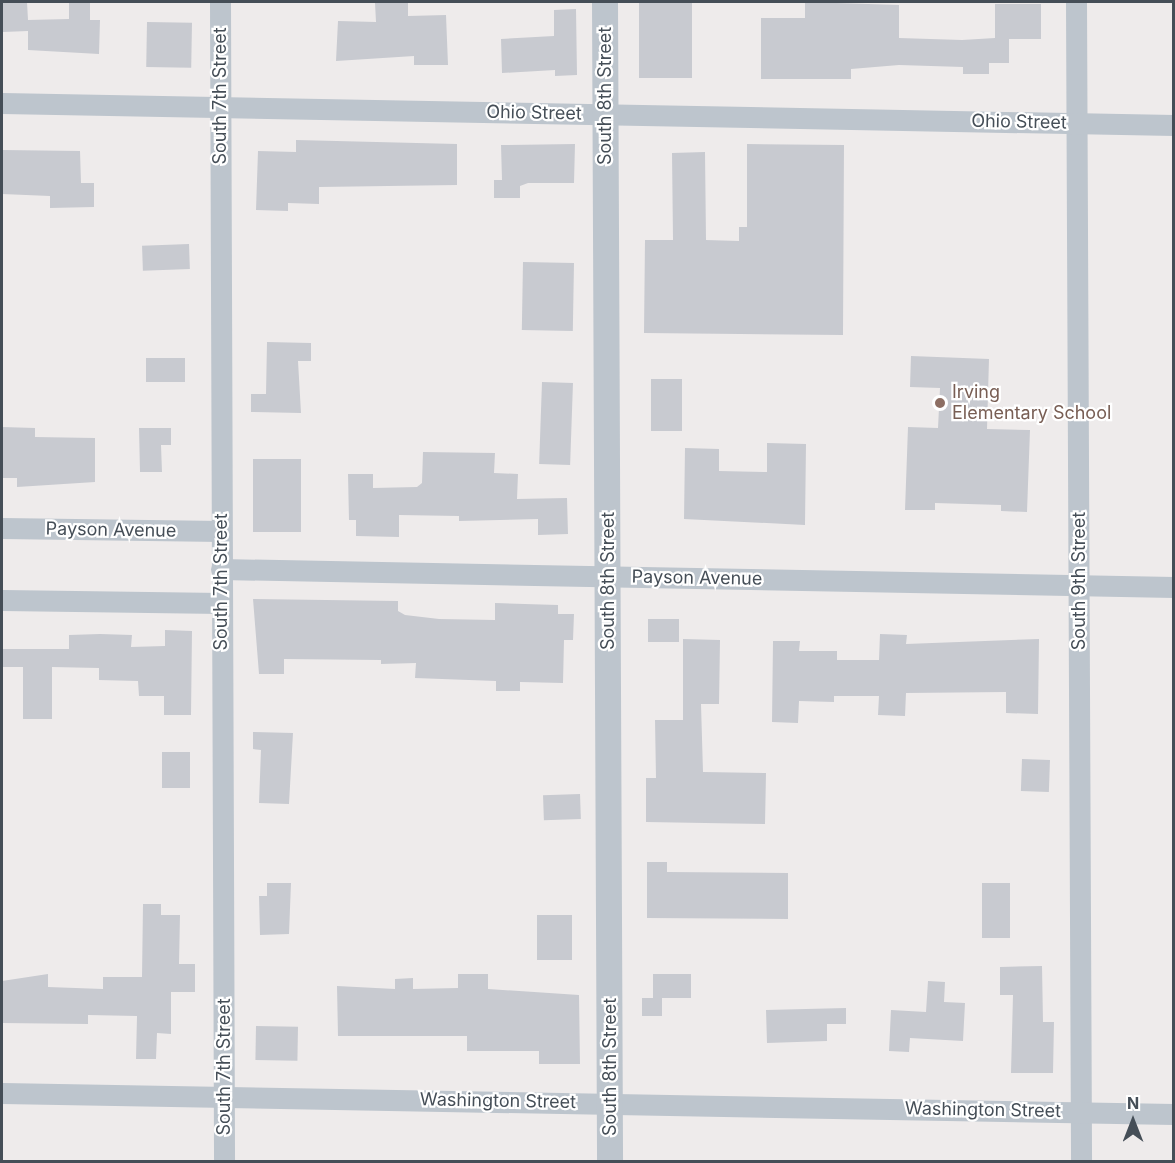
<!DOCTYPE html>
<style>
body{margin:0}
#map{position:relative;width:1175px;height:1163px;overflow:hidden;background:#eeebeb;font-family:Inter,sans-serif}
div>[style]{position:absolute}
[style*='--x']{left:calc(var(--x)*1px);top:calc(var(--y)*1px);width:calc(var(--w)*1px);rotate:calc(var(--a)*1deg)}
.building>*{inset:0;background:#c8cad0;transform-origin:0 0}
.minor>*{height:21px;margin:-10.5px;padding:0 10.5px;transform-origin:10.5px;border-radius:10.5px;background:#bdc5cd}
.tertiary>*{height:26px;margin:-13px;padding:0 13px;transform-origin:13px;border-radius:13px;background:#bdc5cd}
.dots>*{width:16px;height:16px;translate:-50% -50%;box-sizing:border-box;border:3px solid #fff;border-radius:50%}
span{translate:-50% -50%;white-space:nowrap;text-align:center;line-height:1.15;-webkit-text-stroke:4.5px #fff;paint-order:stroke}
.street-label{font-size:18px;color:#454e57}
.education-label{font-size:18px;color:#785e54}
.left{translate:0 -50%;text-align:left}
.frame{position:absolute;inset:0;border:3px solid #454e57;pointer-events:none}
.north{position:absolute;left:1103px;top:1091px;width:60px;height:60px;-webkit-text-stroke:4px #fff;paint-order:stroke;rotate:0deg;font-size:16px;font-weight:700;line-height:24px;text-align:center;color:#454e57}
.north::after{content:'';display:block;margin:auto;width:21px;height:27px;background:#454e57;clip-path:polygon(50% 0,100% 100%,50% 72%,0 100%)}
</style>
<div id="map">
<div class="building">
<div style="clip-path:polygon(2px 2px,27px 2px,28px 20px,69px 19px,69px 2px,90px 2px,90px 20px,100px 20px,99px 54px,28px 50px,28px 31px,3px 32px)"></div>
<div style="left:639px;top:2px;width:53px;height:76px"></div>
<div style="clip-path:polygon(805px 2px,899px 5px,899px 38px,962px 40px,995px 38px,995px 4px,1041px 4px,1041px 39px,1009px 39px,1009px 63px,989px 63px,989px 74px,963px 74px,963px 67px,899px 65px,851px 69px,851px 79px,761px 79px,761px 18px,805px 18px)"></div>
<div style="clip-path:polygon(375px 3px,408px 3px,408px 16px,446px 15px,448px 65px,414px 65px,414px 56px,336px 61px,338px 21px,376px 22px)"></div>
<div style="clip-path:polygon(576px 9px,577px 75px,555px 76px,555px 70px,502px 73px,501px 39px,554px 36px,554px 10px)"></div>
<div style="left:147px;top:22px;width:45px;height:45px;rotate:1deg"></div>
<div style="clip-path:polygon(296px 140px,457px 144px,457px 185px,319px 187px,319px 204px,288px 203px,288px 211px,256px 210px,258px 151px,296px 152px)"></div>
<div style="clip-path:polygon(575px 144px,574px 183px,528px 183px,520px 186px,520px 198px,494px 198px,494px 180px,502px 180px,501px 145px)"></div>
<div style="clip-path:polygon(747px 144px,844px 145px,843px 335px,644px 333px,645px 240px,673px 240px,672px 153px,705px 152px,706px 240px,739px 241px,739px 227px,747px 227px)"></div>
<div style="clip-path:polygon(2px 150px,80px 151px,81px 183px,94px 183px,94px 207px,50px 208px,50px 196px,2px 194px)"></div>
<div style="left:189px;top:244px;width:25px;height:47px;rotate:88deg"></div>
<div style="left:523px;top:262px;width:51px;height:68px;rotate:1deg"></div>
<div style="clip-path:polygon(267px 342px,311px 343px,311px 361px,298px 361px,301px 413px,251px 412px,251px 394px,266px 394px)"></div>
<div style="clip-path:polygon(911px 356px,989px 359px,987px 429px,1030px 430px,1027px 512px,1001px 511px,1001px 505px,935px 503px,935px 510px,905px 510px,908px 427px,938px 428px,940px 388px,910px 387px)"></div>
<div style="left:146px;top:358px;width:39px;height:24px"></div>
<div style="left:651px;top:379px;width:31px;height:52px"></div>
<div style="left:542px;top:382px;width:31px;height:82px;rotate:2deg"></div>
<div style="clip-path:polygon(2px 427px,35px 428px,35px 437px,95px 438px,95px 482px,17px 487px,17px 478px,2px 478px)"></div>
<div style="clip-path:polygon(139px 428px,171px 428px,171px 445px,161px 445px,162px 472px,140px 472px)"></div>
<div style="clip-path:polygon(767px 443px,806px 444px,805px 525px,684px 519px,685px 448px,719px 449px,719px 471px,767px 472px)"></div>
<div style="clip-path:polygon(423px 452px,495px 453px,494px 473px,518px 474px,517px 499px,567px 498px,568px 534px,538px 535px,538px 519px,459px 521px,459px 516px,399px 515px,399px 537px,356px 536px,356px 520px,349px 520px,348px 474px,373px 474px,373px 488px,417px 487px,422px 483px)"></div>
<div style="left:253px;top:459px;width:48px;height:73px"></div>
<div style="clip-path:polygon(253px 599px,398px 601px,398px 611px,405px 615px,439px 619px,495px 620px,495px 603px,558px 605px,558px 614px,574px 614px,573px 640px,564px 640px,563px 683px,520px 682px,520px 691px,496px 691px,496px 681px,415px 678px,416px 663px,381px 664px,381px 660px,284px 659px,284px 674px,259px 674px)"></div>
<div style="left:679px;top:619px;width:23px;height:31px;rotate:90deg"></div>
<div style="clip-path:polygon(165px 630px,192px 631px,191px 715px,164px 715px,164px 696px,139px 696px,138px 681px,99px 680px,99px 668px,52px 667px,52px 719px,23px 719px,23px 667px,2px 667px,2px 649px,69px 649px,69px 635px,100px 634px,132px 635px,131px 647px,165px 646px)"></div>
<div style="clip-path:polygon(880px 634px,907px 635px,906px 644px,1039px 639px,1038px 714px,1006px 713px,1006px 692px,906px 693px,905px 716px,878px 715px,879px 696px,834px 696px,834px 702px,799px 701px,798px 723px,772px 722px,773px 641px,800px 641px,799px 651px,837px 651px,837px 660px,879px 660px)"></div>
<div style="clip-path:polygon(683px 639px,720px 640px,719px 704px,701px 704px,703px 772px,766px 773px,765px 824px,646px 822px,646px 778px,656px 778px,655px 720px,683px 720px)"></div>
<div style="clip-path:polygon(253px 732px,293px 733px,289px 804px,259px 803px,261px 750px,253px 749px)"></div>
<div style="left:162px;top:752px;width:28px;height:36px"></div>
<div style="left:1022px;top:759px;width:28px;height:32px;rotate:2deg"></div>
<div style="left:580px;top:794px;width:25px;height:37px;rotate:88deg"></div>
<div style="clip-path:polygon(647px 862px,667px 862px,667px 872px,788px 873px,788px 919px,647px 918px)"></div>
<div style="clip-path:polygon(267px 883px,291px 883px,289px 934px,260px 935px,259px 896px,267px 896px)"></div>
<div style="left:982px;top:883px;width:28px;height:55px"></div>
<div style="clip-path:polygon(143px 904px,161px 904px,161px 915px,180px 915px,179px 964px,195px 964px,195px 992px,171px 992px,171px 1034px,157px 1033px,156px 1059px,136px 1059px,137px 1016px,88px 1015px,88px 1024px,2px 1023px,2px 981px,48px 974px,48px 987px,103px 989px,103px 977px,142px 977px)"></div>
<div style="left:537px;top:915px;width:35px;height:45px"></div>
<div style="clip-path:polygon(1042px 966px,1043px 1022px,1054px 1022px,1053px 1073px,1011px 1073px,1013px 995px,1000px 995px,1000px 967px)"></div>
<div style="clip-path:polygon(458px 974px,488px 974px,488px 989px,579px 995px,580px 1064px,539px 1064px,539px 1051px,467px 1051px,467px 1036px,338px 1036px,337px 986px,395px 989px,395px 979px,413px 978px,413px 989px,458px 988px)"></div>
<div style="left:653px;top:974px;width:38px;height:24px"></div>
<div style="clip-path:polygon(928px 981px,945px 982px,944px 1002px,965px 1003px,963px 1041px,910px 1038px,909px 1052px,889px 1051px,891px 1010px,926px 1012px)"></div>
<div style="left:642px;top:998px;width:20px;height:18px"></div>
<div style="clip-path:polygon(846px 1008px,846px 1024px,827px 1024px,827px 1041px,767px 1043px,766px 1010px)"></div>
<div style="left:256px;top:1026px;width:42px;height:34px;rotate:1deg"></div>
</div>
<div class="minor">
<div style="--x:220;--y:2;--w:1160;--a:89.8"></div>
<div style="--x:1076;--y:2;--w:1160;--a:89.75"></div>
<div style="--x:2;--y:103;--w:1172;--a:1.08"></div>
<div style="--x:2;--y:528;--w:219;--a:0.8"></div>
<div style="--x:221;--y:569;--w:953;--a:1.08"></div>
<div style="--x:2;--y:600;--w:219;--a:0.8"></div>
<div style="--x:2;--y:1093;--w:1172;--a:1.03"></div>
</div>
<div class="tertiary">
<div style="--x:605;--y:2;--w:1160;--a:89.75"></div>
</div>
<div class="dots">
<div style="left:940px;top:403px;background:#8d6e63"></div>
</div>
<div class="street-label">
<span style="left:220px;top:96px;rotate:-90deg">South 7th Street</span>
<span style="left:605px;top:96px;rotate:-90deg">South 8th Street</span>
<span style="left:534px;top:113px;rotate:1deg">Ohio Street</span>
<span style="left:1019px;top:122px;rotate:1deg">Ohio Street</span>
<span style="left:111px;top:530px;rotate:1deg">Payson Avenue</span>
<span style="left:697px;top:578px;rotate:1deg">Payson Avenue</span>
<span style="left:608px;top:581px;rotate:-90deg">South 8th Street</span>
<span style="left:1079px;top:581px;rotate:-90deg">South 9th Street</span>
<span style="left:221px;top:582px;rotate:-90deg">South 7th Street</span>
<span style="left:224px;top:1067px;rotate:-90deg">South 7th Street</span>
<span style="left:610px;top:1067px;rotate:-90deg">South 8th Street</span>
<span style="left:498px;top:1101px;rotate:1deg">Washington Street</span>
<span style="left:983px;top:1110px;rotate:1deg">Washington Street</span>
</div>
<div class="education-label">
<span class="left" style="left:952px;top:403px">Irving<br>Elementary School</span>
</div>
<div class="frame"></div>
<div class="north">N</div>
</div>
